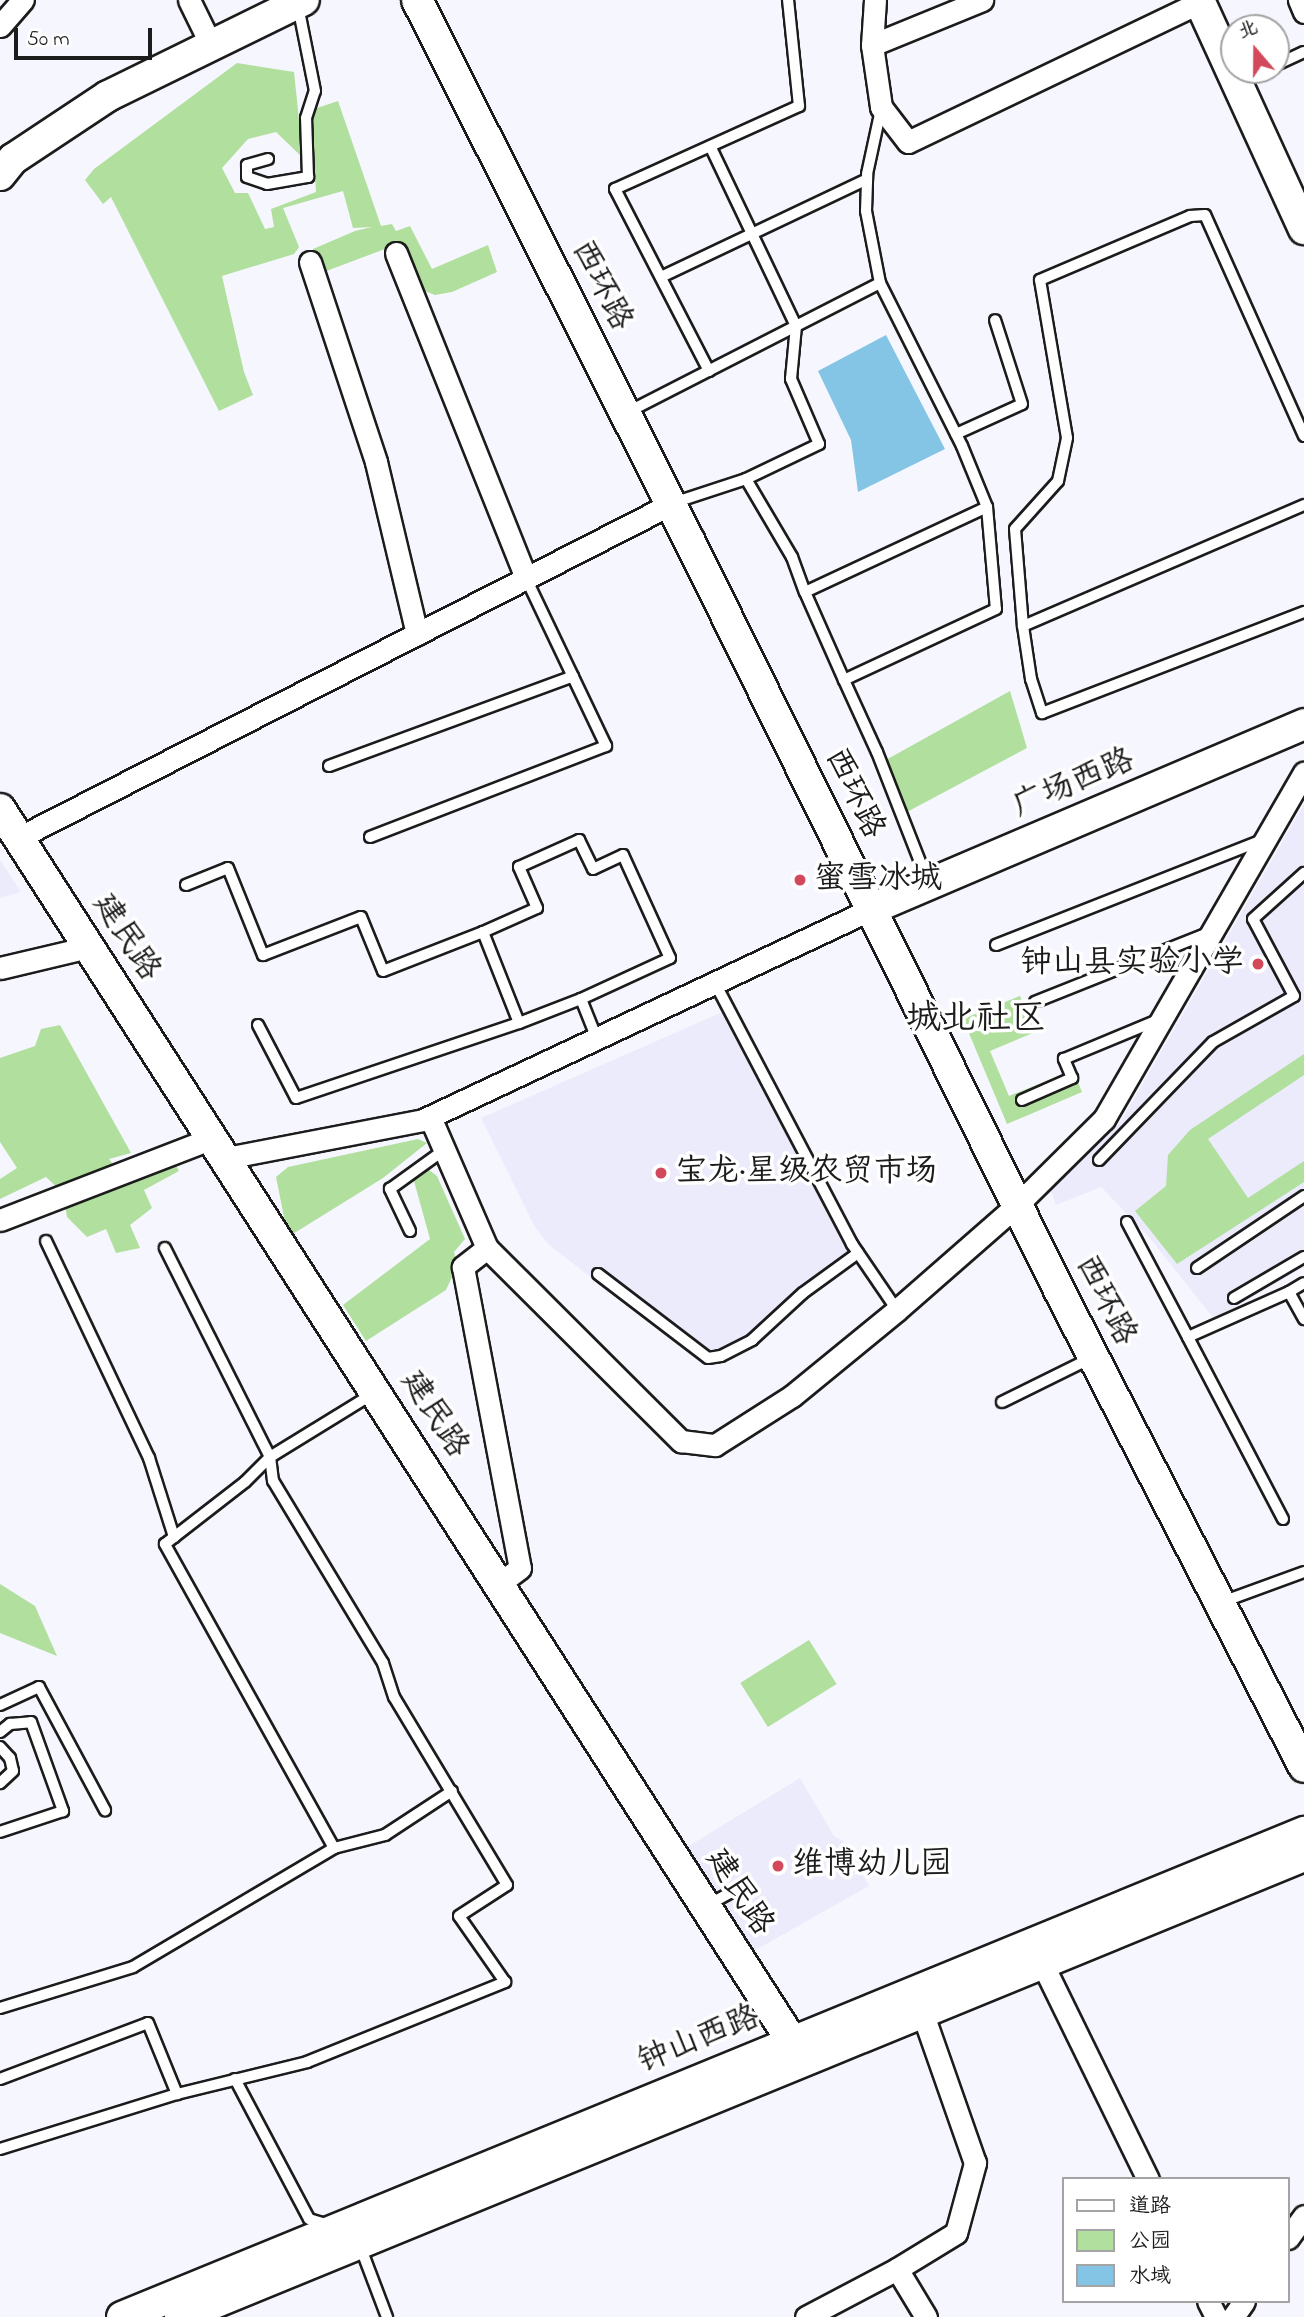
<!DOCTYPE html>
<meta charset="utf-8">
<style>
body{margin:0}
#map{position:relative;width:1304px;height:2317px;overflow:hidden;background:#f6f6fe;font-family:"Indie Flower","LXGW WenKai TC",sans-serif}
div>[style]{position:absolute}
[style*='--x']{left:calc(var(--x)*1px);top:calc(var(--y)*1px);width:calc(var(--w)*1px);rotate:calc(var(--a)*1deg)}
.built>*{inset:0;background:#ebebfc}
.green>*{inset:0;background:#b1df9d;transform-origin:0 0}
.water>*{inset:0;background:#84c5e5}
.roads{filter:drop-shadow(2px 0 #1c1c1c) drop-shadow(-2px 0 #1c1c1c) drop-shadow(0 2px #1c1c1c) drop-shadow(0 -2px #1c1c1c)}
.lane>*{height:10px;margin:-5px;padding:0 5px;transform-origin:5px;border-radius:5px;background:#fff}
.street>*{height:21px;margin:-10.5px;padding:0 10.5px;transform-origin:10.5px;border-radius:10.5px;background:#fff}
.secondary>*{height:30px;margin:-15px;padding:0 15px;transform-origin:15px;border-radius:15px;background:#fff}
.dots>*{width:19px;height:19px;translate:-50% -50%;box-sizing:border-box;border:4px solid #fff;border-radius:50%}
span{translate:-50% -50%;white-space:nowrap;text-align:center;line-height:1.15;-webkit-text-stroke:7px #fff;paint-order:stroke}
.street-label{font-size:32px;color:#1c1c1c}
.poi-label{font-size:32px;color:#1c1c1c}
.left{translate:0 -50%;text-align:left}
.right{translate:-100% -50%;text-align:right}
.quarter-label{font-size:35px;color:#1c1c1c}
.legend{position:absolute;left:1062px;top:2177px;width:228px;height:126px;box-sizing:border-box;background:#fff;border:2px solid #a4a4a4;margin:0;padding:9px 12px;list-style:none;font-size:21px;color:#1c1c1c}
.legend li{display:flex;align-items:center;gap:14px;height:35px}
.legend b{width:35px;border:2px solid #a4a4a4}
.north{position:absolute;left:1220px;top:14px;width:70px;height:70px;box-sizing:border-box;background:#fff;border:2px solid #a4a4a4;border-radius:50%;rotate:340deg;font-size:19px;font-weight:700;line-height:28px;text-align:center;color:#1c1c1c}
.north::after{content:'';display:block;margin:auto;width:24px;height:32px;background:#d1495b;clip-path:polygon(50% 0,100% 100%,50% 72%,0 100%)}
.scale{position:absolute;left:14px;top:28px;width:138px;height:32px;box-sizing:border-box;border:4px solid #1c1c1c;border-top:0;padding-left:9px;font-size:21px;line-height:24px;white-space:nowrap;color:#1c1c1c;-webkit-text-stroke:5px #fff;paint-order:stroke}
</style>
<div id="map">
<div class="built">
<div style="clip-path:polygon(1304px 804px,1304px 1267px,1214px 1319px,1149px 1237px,1101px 1187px,1056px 1205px,1048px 1183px,1120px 1123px)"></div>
<div style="clip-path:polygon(0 860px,21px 892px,0 898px)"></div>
<div style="clip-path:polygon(727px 1010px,857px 1253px,751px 1348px,702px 1364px,548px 1244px,535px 1227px,481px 1118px)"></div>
<div style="clip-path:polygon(800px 1778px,834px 1836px,843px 1841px,869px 1886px,750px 1953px,687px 1847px)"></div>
</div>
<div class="green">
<div style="clip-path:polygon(237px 63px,294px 72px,303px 158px,276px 132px,248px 139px,222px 168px,235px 193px,248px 193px,265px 229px,274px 227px,271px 209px,316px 192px,311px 110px,338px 101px,381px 226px,392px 224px,396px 231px,410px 226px,432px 269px,488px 245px,497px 272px,452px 292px,435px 295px,425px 291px,405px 246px,385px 249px,321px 273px,313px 249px,355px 231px,372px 227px,353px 228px,343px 191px,283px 208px,299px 247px,294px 254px,222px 276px,244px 372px,253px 395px,219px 411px,111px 197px,103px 204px,85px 180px,94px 169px)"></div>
<div style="clip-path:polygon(1010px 691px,1027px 748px,905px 813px,884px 761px)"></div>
<div style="clip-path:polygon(1020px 996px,1035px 1032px,990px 1051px,1009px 1096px,1073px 1070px,1082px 1092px,1007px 1124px,963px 1019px)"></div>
<div style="clip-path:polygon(60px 1025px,131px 1153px,109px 1159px,125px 1181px,174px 1162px,179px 1171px,144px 1190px,152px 1208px,130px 1225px,140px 1248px,116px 1253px,106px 1229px,87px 1237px,67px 1217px,63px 1193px,46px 1177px,0 1199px,0 1179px,17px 1168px,0 1142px,0 1058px,35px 1046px,41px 1029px)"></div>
<div style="clip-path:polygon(1304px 1054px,1304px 1075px,1208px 1139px,1248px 1198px,1304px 1161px,1304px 1182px,1177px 1264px,1135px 1211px,1166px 1186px,1168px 1155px,1190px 1130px)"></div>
<div style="clip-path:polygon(418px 1139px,427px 1143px,383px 1178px,288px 1237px,276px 1177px,288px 1167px)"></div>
<div style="clip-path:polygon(429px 1170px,437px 1176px,465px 1239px,454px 1252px,457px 1266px,446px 1290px,366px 1341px,343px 1305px,430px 1239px,414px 1181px)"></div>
<div style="clip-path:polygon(0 1584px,35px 1606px,57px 1656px,0 1633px)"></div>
<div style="left:809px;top:1640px;width:52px;height:81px;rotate:58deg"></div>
</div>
<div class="water">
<div style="clip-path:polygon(886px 335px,945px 449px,858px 492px,851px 440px,818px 371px)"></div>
</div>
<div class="roads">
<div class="lane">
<div style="--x:1276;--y:65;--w:31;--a:-25"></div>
<div style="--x:1239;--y:81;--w:28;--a:-23"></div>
<div style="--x:268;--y:159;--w:22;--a:164"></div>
<div style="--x:247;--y:165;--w:12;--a:90"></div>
<div style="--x:247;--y:177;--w:21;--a:19"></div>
<div style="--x:267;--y:184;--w:42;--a:-9.7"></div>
<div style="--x:308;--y:177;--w:59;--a:-91.9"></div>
<div style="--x:306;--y:118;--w:28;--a:-72"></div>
<div style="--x:315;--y:91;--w:87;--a:-101.3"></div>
<div style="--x:661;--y:277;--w:228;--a:-25.4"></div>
<div style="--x:880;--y:283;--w:182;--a:63.3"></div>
<div style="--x:962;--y:446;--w:66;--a:67.7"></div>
<div style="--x:987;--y:507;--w:102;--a:85"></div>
<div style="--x:996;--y:609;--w:168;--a:155"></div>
<div style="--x:844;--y:680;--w:96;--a:-113.9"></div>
<div style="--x:805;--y:592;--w:201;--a:-25"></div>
<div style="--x:709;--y:371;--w:205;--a:-117.3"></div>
<div style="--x:615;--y:189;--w:202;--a:-24.3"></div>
<div style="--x:799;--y:106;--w:107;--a:-95.9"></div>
<div style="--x:628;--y:412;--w:283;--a:-27.1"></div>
<div style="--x:880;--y:283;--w:73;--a:-101"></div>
<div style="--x:866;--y:211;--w:37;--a:-88"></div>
<div style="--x:867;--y:174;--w:66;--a:-77.8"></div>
<div style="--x:956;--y:434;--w:72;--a:-24.4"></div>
<div style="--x:1022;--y:404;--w:88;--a:-107.8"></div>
<div style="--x:1304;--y:436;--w:242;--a:-114.1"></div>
<div style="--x:1205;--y:215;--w:15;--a:176"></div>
<div style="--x:1190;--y:216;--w:163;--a:156.9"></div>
<div style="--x:1040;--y:280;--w:160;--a:80.3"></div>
<div style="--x:1067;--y:438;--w:44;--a:101.8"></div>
<div style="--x:1058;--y:481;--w:64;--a:131.9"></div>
<div style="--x:1015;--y:529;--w:97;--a:85.3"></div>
<div style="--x:1023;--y:626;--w:306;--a:-23.3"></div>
<div style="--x:746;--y:479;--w:91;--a:59.5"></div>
<div style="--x:792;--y:557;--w:37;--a:70"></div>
<div style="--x:673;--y:503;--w:77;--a:-18.2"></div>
<div style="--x:746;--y:479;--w:81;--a:-25.6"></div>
<div style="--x:819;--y:444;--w:71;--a:-113.3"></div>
<div style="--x:791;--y:379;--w:53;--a:-84.6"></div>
<div style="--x:796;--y:326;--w:199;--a:-115.5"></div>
<div style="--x:1023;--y:626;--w:54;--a:81.4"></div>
<div style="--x:1031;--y:679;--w:36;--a:72"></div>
<div style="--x:1042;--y:713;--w:281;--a:-21.1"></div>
<div style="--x:844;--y:680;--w:79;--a:65.4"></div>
<div style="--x:877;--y:752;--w:140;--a:68.6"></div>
<div style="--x:329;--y:766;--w:260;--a:-20.2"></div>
<div style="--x:370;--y:837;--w:253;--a:-21.1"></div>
<div style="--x:606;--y:746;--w:186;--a:-115.5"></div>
<div style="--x:186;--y:885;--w:45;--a:-22"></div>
<div style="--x:228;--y:868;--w:94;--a:68.1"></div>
<div style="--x:263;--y:955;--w:105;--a:-21.2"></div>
<div style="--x:361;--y:917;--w:58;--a:67.8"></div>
<div style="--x:383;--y:971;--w:107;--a:-21.3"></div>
<div style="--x:483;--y:932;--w:98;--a:68.4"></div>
<div style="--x:519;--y:1023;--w:66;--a:-21.2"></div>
<div style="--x:581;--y:999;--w:43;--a:68.2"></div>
<div style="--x:483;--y:932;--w:59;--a:-24"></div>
<div style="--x:537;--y:908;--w:45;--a:-113.7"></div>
<div style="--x:519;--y:867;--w:66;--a:-24.2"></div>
<div style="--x:579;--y:840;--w:32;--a:64"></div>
<div style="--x:593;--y:869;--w:33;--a:-25"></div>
<div style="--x:623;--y:855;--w:113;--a:65.5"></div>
<div style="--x:670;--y:958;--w:98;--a:155.3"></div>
<div style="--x:996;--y:945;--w:286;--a:-21.5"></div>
<div style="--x:715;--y:983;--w:295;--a:62.3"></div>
<div style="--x:852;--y:1244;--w:80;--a:55.7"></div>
<div style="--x:1035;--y:1002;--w:186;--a:-21.7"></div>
<div style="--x:258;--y:1025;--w:82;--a:62.5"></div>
<div style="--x:296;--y:1098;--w:235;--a:-18.6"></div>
<div style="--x:1022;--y:1100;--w:55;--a:-23.7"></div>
<div style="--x:1072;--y:1078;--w:21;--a:-113"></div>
<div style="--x:1064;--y:1059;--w:102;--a:-22.5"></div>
<div style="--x:1099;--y:1160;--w:164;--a:-46"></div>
<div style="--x:1213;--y:1042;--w:93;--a:-29.6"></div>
<div style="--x:1294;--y:996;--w:87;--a:-118"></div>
<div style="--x:1253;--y:919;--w:69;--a:-42"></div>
<div style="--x:1127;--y:1222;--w:130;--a:62.1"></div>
<div style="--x:410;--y:1231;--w:47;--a:-115.5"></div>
<div style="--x:390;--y:1189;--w:67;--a:-35.8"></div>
<div style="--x:46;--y:1241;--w:240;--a:64.6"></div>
<div style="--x:149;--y:1458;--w:83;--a:72.4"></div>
<div style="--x:1197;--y:1268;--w:129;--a:-33.9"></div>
<div style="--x:598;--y:1274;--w:138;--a:37.4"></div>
<div style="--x:708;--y:1358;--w:13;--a:-9"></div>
<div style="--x:721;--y:1356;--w:35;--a:-27"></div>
<div style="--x:752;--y:1340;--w:69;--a:-42.7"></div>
<div style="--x:803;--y:1293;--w:68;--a:-36"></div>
<div style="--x:1289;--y:1292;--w:17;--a:-31"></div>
<div style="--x:1234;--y:1298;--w:81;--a:-30.4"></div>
<div style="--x:1002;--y:1402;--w:99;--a:-26.3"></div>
<div style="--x:1283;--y:1519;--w:205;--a:-117.6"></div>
<div style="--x:1188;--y:1337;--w:111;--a:-24"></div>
<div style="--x:1289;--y:1292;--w:31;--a:61"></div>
<div style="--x:1222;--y:1602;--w:87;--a:-20.1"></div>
<div style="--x:0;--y:1705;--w:43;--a:-24.8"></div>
<div style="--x:39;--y:1687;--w:140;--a:61.8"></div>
<div style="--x:0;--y:1732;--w:13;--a:-39"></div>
<div style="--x:10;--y:1724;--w:21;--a:-5"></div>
<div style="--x:31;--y:1722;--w:95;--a:70.2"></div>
<div style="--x:63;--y:1811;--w:66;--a:161.6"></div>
<div style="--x:0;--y:1747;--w:15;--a:48"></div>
<div style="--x:10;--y:1758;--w:13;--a:77"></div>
<div style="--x:13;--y:1771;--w:18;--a:137"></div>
<div style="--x:334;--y:1848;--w:53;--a:-14.3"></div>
<div style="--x:385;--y:1835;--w:80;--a:-33.3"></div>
<div style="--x:708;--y:1905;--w:31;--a:-29"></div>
<div style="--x:0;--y:2008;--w:139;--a:-17.1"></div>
<div style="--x:133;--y:1967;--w:234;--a:-30.6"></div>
<div style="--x:334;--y:1848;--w:348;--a:-119.1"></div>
<div style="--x:165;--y:1544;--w:101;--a:-37.8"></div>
<div style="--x:245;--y:1482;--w:35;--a:-45"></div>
<div style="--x:270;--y:1457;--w:122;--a:-31.6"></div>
<div style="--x:0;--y:2079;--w:158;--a:-20.7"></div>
<div style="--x:148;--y:2023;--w:77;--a:67.8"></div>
<div style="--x:235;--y:2079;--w:158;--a:62.1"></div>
<div style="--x:309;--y:2219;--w:21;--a:17"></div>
<div style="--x:0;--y:2149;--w:185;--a:-17.3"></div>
<div style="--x:177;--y:2094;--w:134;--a:-13.8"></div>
<div style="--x:307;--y:2062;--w:214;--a:-22"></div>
<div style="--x:505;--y:1982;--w:80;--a:-124.9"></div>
<div style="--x:459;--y:1916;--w:57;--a:-32.9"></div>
<div style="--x:507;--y:1885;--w:219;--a:-121"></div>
<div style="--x:394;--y:1697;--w:36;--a:-108"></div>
<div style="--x:383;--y:1663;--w:213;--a:-121.1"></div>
<div style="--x:273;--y:1481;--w:24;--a:-97"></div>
<div style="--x:270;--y:1457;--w:234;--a:-116.7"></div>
<div style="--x:360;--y:2246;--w:76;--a:69.2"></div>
</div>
<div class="street">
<div style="--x:189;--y:0;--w:50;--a:63.9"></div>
<div style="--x:875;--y:0;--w:45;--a:93.8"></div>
<div style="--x:872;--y:45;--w:63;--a:81.7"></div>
<div style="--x:881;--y:107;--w:44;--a:52.4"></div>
<div style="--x:908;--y:142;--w:324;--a:-25.6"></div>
<div style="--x:1299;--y:0;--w:13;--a:67"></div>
<div style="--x:0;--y:26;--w:35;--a:-49"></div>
<div style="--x:872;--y:45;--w:119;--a:-22.2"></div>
<div style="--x:396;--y:253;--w:350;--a:68.2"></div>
<div style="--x:310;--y:262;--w:211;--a:71.7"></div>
<div style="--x:376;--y:462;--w:177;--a:76.6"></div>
<div style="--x:18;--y:838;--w:733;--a:-27.09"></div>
<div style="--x:0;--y:968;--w:91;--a:-13.3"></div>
<div style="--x:430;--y:1117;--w:143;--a:66.5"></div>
<div style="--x:487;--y:1248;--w:274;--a:44.9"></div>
<div style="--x:681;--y:1441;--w:34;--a:7"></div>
<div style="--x:715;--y:1445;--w:91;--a:-32.5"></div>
<div style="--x:792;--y:1396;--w:136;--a:-39.3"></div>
<div style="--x:897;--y:1310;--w:159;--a:-41.2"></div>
<div style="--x:1017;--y:1205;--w:122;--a:-44.7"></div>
<div style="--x:1104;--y:1119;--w:400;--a:-60"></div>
<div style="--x:226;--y:1158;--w:201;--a:-10.9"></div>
<div style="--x:423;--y:1120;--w:495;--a:-25.2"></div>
<div style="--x:0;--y:1220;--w:228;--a:-21.1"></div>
<div style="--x:487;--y:1248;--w:31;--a:142"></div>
<div style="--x:463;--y:1267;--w:306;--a:79.3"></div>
<div style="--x:520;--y:1568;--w:26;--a:143"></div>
<div style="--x:1042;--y:1963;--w:241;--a:63.9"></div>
<div style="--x:1288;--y:2238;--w:27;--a:-54"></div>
<div style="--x:897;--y:2269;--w:56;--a:58.9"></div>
<div style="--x:1208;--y:2301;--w:18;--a:63"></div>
<div style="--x:806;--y:2317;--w:103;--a:-27.8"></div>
<div style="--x:897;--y:2269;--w:69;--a:-31.4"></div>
<div style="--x:956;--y:2233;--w:73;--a:-74.8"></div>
<div style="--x:975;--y:2163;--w:173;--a:-109.3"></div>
<div style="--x:1233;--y:2317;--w:19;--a:-55"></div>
</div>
<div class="secondary">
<div style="--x:417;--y:0;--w:607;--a:63.27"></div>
<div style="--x:690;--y:542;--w:834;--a:63.74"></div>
<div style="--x:1059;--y:1290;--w:536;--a:62.81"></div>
<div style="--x:1199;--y:0;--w:252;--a:65.4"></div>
<div style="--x:0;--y:175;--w:21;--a:-51"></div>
<div style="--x:13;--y:159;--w:114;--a:-33.6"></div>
<div style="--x:108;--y:96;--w:218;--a:-26.1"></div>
<div style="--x:0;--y:809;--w:1487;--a:57.27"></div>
<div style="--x:871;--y:909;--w:471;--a:-23.1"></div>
<div style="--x:122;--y:2317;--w:1278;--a:-22.31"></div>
<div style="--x:180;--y:2317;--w:1215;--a:-22.3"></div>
</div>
</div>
<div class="dots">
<div style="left:800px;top:880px;background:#d1495b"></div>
<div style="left:1258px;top:964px;background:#d1495b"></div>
<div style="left:661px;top:1173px;background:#d1495b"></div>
<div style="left:778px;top:1866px;background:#d1495b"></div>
</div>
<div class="street-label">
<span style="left:600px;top:286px;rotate:63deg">西环路</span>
<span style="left:1074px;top:785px;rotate:-23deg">广场西路</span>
<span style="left:853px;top:794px;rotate:64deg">西环路</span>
<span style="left:125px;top:938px;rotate:57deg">建民路</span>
<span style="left:1104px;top:1301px;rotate:63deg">西环路</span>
<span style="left:433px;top:1415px;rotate:57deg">建民路</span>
<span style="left:738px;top:1893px;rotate:57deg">建民路</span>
<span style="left:699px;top:2041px;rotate:-22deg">钟山西路</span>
</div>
<div class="poi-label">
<span class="left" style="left:814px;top:880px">蜜雪冰城</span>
<span class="right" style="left:1244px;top:964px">钟山县实验小学</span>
<span class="left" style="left:675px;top:1173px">宝龙·星级农贸市场</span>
<span class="left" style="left:792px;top:1866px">维博幼儿园</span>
</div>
<div class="quarter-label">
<span style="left:976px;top:1020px">城北社区</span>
</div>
<ul class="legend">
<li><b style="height:9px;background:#fff"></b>道路</li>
<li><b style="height:19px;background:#b1df9d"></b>公园</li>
<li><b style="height:19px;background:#84c5e5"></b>水域</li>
</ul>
<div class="north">北</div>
<div class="scale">50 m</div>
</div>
